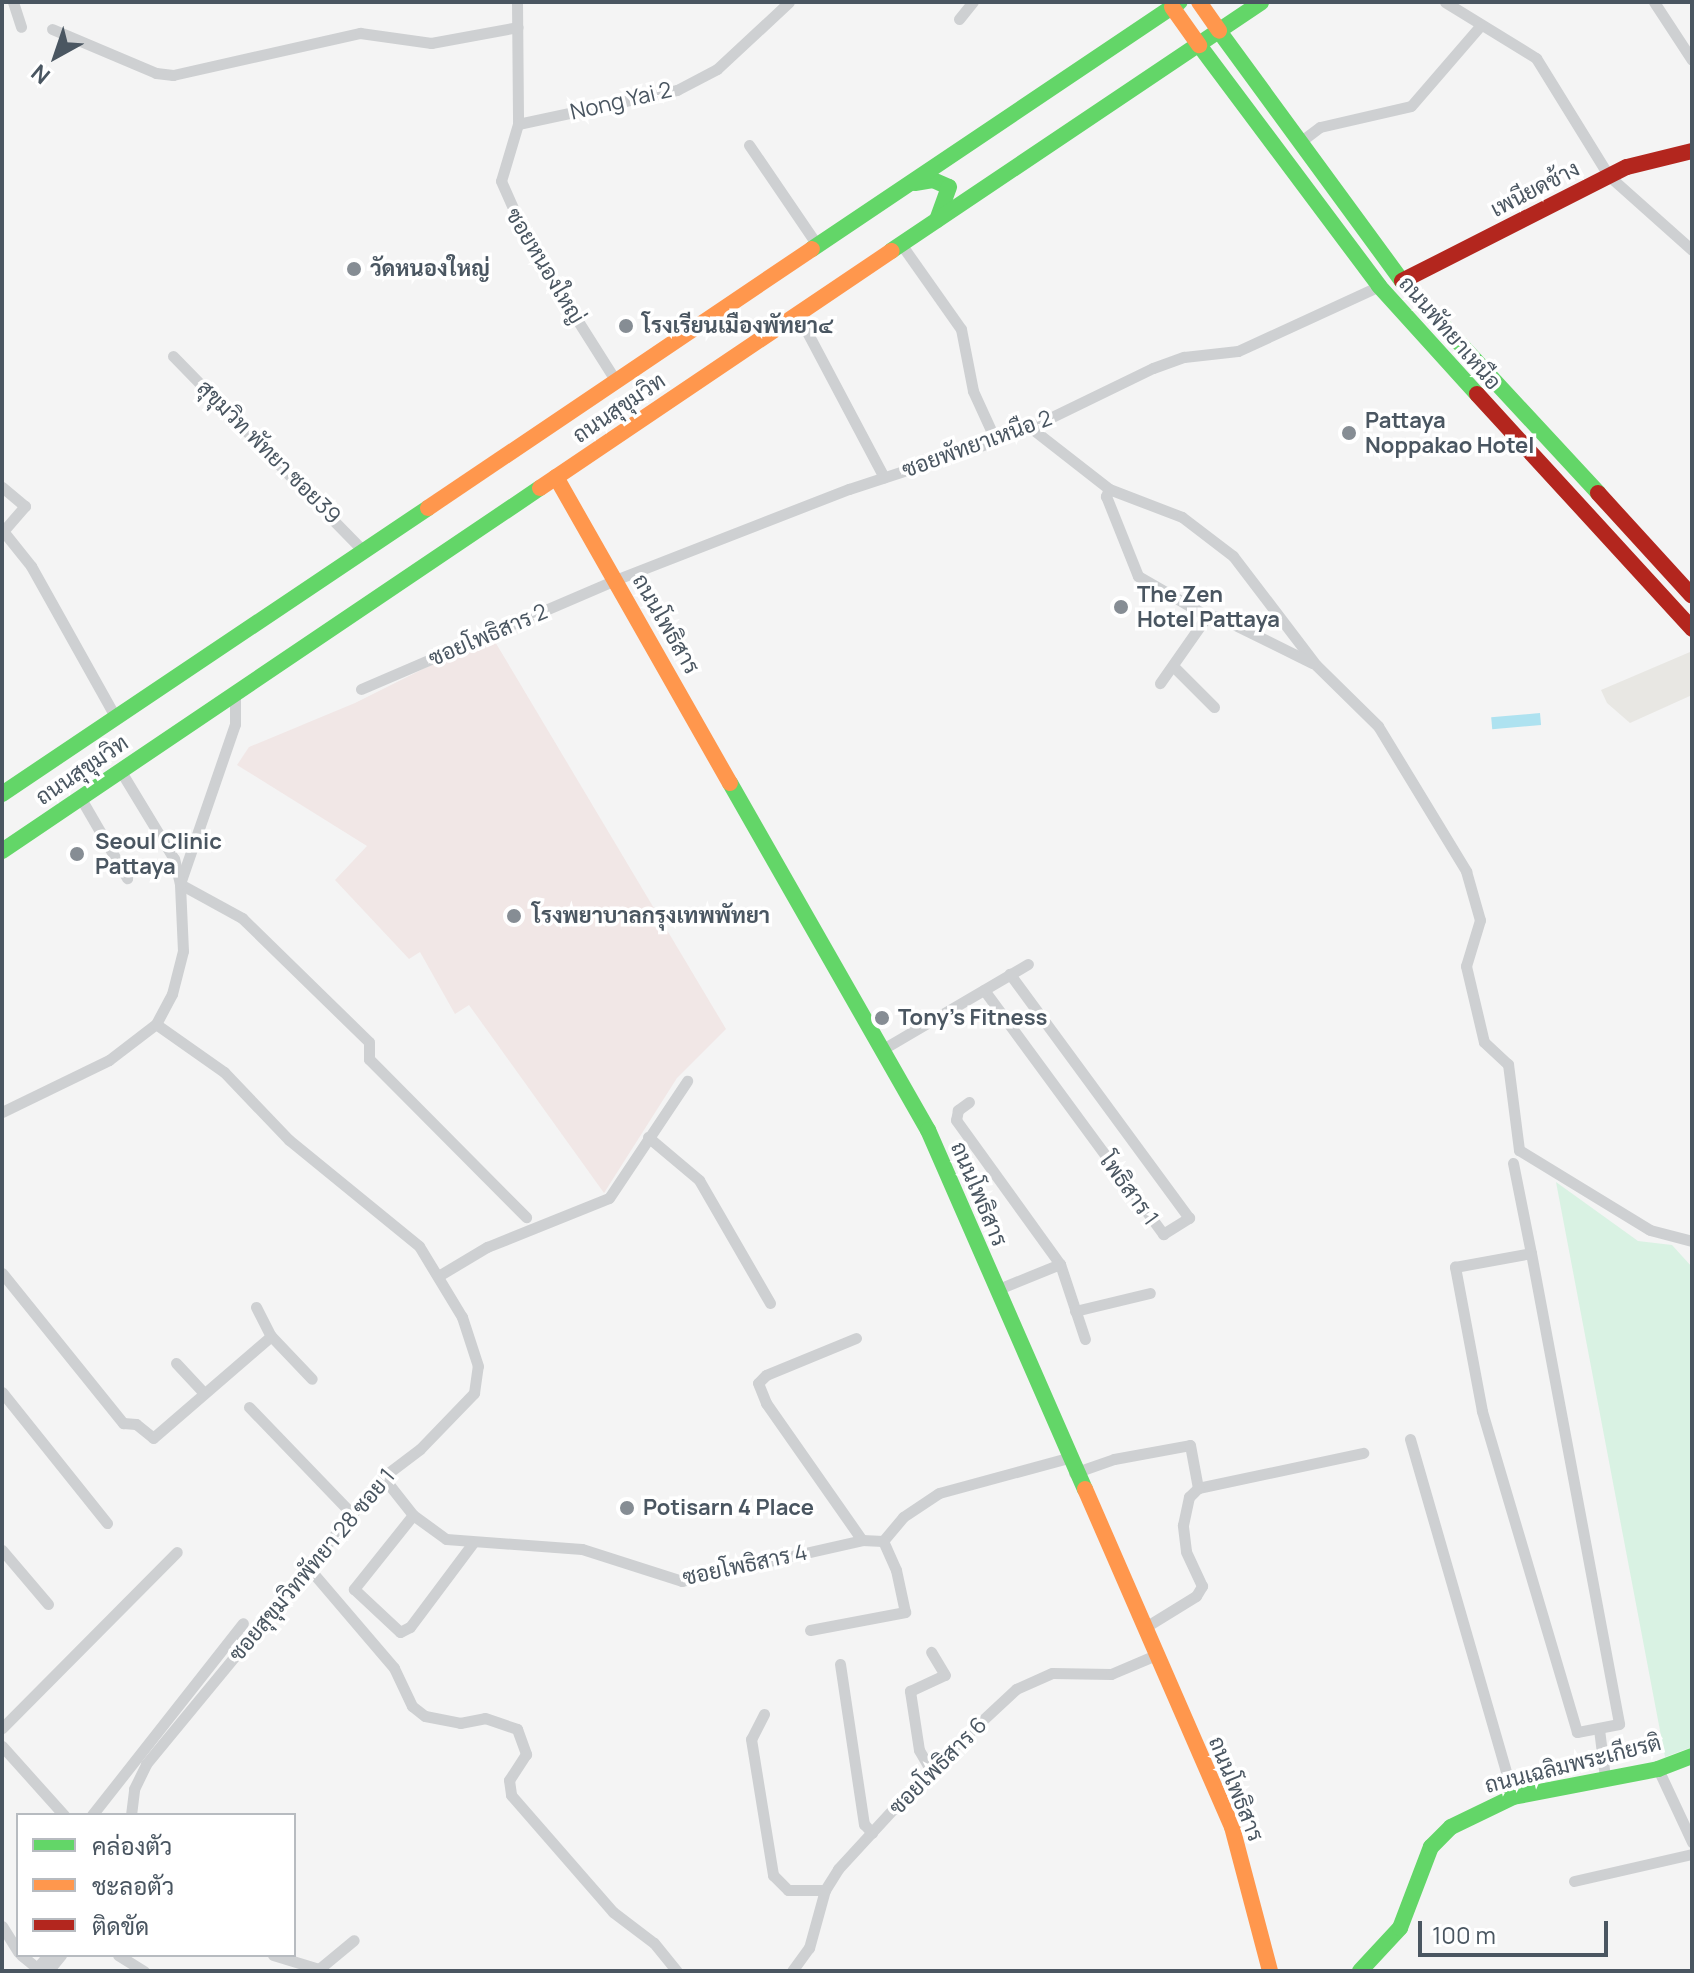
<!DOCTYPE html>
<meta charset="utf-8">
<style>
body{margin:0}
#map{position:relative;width:1694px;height:1973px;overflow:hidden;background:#f4f4f4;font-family:Manrope,Sarabun,sans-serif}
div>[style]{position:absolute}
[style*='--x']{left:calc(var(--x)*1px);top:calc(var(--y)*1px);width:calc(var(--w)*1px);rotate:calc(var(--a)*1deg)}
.commercial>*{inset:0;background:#e8e7e3}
.medical>*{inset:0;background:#f1e7e6}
.green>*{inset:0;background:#d9f2e3}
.water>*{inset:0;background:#aee2f0;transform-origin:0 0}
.street>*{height:11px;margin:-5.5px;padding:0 5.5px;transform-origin:5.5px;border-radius:5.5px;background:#ced0d2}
.fast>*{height:16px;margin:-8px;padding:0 8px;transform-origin:8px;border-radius:8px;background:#63d668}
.slow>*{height:16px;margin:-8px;padding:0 8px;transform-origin:8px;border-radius:8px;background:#ff974d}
.jam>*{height:16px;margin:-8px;padding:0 8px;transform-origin:8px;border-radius:8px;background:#b3261e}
.dots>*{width:22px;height:22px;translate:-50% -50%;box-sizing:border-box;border:4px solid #fff;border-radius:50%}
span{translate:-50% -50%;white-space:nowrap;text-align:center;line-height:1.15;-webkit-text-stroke:7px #fff;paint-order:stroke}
.street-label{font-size:22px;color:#4a5661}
.poi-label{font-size:22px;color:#4a5661;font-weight:700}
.left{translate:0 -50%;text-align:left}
.frame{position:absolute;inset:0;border:4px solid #4a5661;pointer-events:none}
.legend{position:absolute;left:16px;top:1813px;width:280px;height:144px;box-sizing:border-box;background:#fff;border:2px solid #b7bbc0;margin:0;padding:10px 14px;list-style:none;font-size:24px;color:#4a5661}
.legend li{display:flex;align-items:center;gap:16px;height:40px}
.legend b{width:40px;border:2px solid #b7bbc0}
.north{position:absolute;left:16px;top:16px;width:80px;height:80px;-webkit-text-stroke:6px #fff;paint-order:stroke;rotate:220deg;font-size:22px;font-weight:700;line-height:32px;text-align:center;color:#4a5661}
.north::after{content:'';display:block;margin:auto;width:28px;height:36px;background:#4a5661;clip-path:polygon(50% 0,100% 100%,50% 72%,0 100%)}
.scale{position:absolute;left:1418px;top:1921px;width:190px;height:36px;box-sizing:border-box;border:4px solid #4a5661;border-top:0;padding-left:10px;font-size:24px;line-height:28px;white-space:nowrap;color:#4a5661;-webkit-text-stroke:6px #fff;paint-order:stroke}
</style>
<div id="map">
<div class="commercial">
<div style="clip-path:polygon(1690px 652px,1692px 695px,1630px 723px,1607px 703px,1601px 690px)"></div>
</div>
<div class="medical">
<div style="clip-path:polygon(491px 635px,726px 1029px,677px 1078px,604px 1193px,469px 1005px,455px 1014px,420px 952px,409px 959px,335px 880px,367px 846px,237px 765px,249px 747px,355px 703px)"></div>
</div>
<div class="green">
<div style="clip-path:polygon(1556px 1182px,1638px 1241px,1672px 1245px,1692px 1267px,1692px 1747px,1665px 1757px)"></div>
</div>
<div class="water">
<div style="left:1540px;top:713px;width:12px;height:49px;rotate:85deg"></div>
</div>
<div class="street">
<div style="--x:13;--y:2;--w:26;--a:72"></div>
<div style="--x:517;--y:2;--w:122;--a:89.5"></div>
<div style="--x:518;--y:124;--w:59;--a:106.6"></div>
<div style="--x:501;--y:181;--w:67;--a:66.1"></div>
<div style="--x:528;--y:242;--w:165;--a:57.7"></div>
<div style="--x:1445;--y:2;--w:107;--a:31.6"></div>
<div style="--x:1536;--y:58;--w:139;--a:58.3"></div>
<div style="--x:1609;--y:176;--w:111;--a:41.7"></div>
<div style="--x:1654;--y:2;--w:69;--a:56.8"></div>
<div style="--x:959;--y:19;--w:22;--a:-51"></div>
<div style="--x:52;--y:29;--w:113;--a:22.9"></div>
<div style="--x:156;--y:73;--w:17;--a:7"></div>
<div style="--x:173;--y:75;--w:192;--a:-12.7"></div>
<div style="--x:360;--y:33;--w:72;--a:8"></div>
<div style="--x:431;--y:43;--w:88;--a:-10.4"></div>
<div style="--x:518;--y:124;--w:163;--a:-12.1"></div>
<div style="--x:677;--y:90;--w:45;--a:-27.7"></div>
<div style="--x:717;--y:69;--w:98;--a:-42.9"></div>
<div style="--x:1300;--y:142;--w:25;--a:-37"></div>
<div style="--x:1320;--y:127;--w:93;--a:-13"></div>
<div style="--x:1411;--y:106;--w:106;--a:-49.2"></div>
<div style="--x:749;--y:145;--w:122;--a:55.7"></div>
<div style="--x:901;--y:244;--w:104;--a:54.8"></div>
<div style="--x:961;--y:329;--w:63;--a:79"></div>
<div style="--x:973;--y:391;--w:53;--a:65.4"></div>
<div style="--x:797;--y:313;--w:186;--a:62.1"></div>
<div style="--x:173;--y:356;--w:271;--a:45.7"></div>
<div style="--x:1031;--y:428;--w:99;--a:38"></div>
<div style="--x:1109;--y:489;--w:78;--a:21"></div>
<div style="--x:1182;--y:517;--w:64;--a:37.4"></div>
<div style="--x:1233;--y:556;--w:137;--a:52.7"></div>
<div style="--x:1316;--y:665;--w:87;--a:44.5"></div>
<div style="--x:1378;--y:726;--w:170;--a:58.7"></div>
<div style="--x:1466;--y:871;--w:51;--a:74.1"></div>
<div style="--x:1480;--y:920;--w:48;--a:106.9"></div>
<div style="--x:1466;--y:966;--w:78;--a:76.7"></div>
<div style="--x:1484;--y:1042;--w:33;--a:43"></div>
<div style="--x:1508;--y:1064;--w:87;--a:82.7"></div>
<div style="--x:1519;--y:1150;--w:153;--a:31.4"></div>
<div style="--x:1650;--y:1230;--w:43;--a:14.7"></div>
<div style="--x:2;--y:487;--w:30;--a:40"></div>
<div style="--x:25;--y:506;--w:35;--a:131"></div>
<div style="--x:1109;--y:489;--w:8;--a:113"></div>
<div style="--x:1106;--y:496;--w:86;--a:68.2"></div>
<div style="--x:1138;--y:576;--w:80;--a:30.1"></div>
<div style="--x:1207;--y:616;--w:82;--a:125"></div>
<div style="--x:3;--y:531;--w:45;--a:51.3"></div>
<div style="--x:31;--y:566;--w:172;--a:60.8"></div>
<div style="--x:1207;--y:616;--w:12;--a:5"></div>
<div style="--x:1219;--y:617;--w:104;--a:26.3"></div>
<div style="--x:1173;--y:666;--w:58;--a:45"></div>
<div style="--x:361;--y:689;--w:276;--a:-23.2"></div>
<div style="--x:615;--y:580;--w:251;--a:-21.3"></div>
<div style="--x:849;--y:489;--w:179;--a:-18.2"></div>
<div style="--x:1019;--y:433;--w:149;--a:-25.9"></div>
<div style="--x:1153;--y:368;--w:33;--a:-20"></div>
<div style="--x:1184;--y:357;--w:54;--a:-6.3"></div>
<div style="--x:1238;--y:351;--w:155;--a:-24.7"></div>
<div style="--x:235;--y:693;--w:31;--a:90"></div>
<div style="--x:235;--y:724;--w:169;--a:109"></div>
<div style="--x:180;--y:884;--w:71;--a:28.7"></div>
<div style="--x:242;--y:918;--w:177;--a:44.3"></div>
<div style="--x:369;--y:1042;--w:17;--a:90"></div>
<div style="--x:369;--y:1059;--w:223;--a:45.2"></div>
<div style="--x:80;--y:797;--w:94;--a:59.9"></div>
<div style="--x:984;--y:990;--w:303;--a:53.7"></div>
<div style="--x:1163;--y:1234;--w:31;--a:-32"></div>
<div style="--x:1189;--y:1218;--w:303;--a:-126.3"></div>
<div style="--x:883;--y:1049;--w:168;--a:-30.4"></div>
<div style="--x:969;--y:1102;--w:14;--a:144"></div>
<div style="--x:958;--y:1110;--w:10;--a:101"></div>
<div style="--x:956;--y:1120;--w:178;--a:54.2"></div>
<div style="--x:1060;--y:1264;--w:79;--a:71.6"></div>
<div style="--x:2;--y:1112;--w:119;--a:-25.9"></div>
<div style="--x:109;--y:1060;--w:59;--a:-37.5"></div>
<div style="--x:156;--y:1024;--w:34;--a:-62"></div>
<div style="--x:172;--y:994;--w:44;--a:-75.7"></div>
<div style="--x:183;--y:951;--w:67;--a:-92.6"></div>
<div style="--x:180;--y:884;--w:26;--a:-103"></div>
<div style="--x:174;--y:859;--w:104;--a:-121.2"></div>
<div style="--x:648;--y:1137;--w:67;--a:40.1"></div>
<div style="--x:699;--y:1180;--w:142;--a:60"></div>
<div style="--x:1513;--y:1163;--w:92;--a:78.7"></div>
<div style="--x:1531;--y:1253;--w:479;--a:79.4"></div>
<div style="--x:1619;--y:1724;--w:43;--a:169.2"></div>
<div style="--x:1577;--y:1732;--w:335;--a:-106.5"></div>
<div style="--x:1482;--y:1411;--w:147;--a:-100.6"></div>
<div style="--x:1455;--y:1267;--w:77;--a:-10.4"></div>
<div style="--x:2;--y:1273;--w:193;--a:51.1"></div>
<div style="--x:123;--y:1423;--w:13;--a:4"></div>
<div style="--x:136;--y:1424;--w:22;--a:39"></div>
<div style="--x:153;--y:1438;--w:156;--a:-40.8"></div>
<div style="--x:440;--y:1275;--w:55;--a:-30.8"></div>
<div style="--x:487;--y:1247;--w:131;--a:-21.9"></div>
<div style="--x:609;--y:1198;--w:141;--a:-56.3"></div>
<div style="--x:996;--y:1290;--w:69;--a:-22.1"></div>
<div style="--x:256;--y:1307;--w:33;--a:63"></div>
<div style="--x:271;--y:1336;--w:59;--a:46.4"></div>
<div style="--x:1075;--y:1311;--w:77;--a:-13.5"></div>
<div style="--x:856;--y:1338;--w:97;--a:157.7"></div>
<div style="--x:766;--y:1375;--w:11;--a:135"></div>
<div style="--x:758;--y:1383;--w:22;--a:68"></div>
<div style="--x:766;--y:1403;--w:167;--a:55"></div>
<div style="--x:176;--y:1363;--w:40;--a:47"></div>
<div style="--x:2;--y:1392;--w:168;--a:51.3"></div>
<div style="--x:249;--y:1407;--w:147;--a:46.1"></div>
<div style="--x:1410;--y:1439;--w:373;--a:73.9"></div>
<div style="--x:1074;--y:1473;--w:42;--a:-19.3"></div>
<div style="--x:1114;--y:1459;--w:77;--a:-10.4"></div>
<div style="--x:1190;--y:1445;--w:44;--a:79.5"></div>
<div style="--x:1198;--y:1488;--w:169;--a:-12"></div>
<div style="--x:383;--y:1477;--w:48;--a:51.7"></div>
<div style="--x:413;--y:1515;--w:41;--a:36"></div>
<div style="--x:446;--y:1539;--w:136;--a:4.2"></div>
<div style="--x:582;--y:1549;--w:105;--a:17.7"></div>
<div style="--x:682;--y:1581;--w:185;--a:-12.8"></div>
<div style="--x:862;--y:1540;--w:21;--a:3"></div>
<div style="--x:883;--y:1541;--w:31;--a:-50"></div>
<div style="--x:903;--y:1517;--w:43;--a:-33.7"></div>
<div style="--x:939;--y:1493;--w:134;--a:-15.2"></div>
<div style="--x:413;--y:1515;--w:95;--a:128.6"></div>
<div style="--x:354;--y:1589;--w:63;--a:43.1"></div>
<div style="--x:400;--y:1632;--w:11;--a:-27"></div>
<div style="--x:410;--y:1627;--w:104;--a:-53.2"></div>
<div style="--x:2;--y:1550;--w:71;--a:49.6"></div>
<div style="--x:307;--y:1566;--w:134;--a:49.5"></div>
<div style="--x:394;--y:1668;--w:42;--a:64.7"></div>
<div style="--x:412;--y:1706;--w:16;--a:38"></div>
<div style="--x:425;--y:1716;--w:36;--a:11"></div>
<div style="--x:460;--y:1723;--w:25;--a:-11"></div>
<div style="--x:485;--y:1718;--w:34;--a:19"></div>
<div style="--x:517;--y:1729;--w:27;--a:70"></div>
<div style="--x:526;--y:1754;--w:31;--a:123"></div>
<div style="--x:509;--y:1780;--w:15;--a:82"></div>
<div style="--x:511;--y:1795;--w:155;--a:48.9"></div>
<div style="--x:613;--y:1912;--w:51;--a:37.1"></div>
<div style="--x:654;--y:1943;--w:36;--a:51"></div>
<div style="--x:1144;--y:1628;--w:61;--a:-31.6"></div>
<div style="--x:1196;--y:1596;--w:12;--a:-59"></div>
<div style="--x:1202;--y:1586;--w:38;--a:-115"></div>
<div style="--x:1186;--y:1551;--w:26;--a:-97"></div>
<div style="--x:1183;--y:1525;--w:29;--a:-78"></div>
<div style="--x:1189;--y:1497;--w:13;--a:-45"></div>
<div style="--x:810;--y:1630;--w:97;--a:-10.7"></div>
<div style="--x:905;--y:1612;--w:43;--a:-102.1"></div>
<div style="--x:896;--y:1570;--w:32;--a:-114"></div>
<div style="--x:840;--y:1664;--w:162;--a:81.5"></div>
<div style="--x:864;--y:1824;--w:12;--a:48"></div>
<div style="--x:764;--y:1714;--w:28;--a:117"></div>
<div style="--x:751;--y:1739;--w:138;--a:80.8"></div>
<div style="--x:773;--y:1875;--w:21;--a:45"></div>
<div style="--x:788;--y:1890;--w:37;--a:0"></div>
<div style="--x:2;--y:1728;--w:248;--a:-45.2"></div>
<div style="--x:1599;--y:1729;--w:48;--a:82.9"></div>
<div style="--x:2;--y:1746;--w:93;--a:48.1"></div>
<div style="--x:930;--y:1769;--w:22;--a:-120"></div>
<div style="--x:919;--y:1750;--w:60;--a:-98.7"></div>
<div style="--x:910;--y:1691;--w:38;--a:-25"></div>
<div style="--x:945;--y:1675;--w:27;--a:-121"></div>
<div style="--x:1658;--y:1769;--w:81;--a:65"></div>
<div style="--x:92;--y:1815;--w:244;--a:-51.8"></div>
<div style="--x:131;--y:1815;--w:26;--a:-83"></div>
<div style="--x:134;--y:1789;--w:28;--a:-64"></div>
<div style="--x:146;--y:1764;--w:372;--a:-50.5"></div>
<div style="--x:383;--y:1477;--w:46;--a:-37.1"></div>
<div style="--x:420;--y:1449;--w:78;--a:-46"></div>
<div style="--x:474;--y:1393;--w:27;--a:-82"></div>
<div style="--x:478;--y:1366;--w:52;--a:-108.1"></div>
<div style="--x:462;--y:1317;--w:83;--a:-121.2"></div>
<div style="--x:419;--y:1246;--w:168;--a:-140.8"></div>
<div style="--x:289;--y:1140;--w:94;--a:-133.7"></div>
<div style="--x:224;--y:1072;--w:83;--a:-144.8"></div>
<div style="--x:1574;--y:1881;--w:121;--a:-12.9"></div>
<div style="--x:2;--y:1926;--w:31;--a:58"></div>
<div style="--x:21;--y:1955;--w:21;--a:39"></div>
<div style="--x:37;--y:1968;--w:17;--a:-50"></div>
<div style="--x:118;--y:1955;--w:31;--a:32"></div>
<div style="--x:273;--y:1955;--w:48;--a:16.9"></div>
<div style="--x:319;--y:1969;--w:45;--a:-39.6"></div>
<div style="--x:48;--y:1971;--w:21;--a:-51"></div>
<div style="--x:792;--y:1971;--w:29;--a:-54"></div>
<div style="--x:809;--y:1948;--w:60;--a:-74.6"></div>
<div style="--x:825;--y:1890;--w:25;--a:-58"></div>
<div style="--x:838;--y:1869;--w:136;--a:-47.4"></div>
<div style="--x:930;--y:1769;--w:117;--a:-42.9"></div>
<div style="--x:1016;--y:1689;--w:39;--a:-24"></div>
<div style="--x:1052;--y:1673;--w:59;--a:1"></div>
<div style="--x:1111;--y:1674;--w:49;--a:-22.9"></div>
</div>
<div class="fast">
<div style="--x:1219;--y:31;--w:310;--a:53.8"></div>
<div style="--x:1402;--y:281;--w:289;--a:47.2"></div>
<div style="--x:1199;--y:45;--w:301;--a:53.2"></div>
<div style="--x:1379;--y:286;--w:146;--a:47.8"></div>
<div style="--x:915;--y:183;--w:18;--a:-9"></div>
<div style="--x:933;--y:180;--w:17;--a:24"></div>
<div style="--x:949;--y:187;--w:35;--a:110"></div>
<div style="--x:812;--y:249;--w:443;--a:-33.9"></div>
<div style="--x:891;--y:251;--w:446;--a:-33.9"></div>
<div style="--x:730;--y:783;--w:400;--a:60.3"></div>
<div style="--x:928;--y:1130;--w:392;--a:66.4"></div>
<div style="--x:2;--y:794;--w:513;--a:-33.88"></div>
<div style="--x:2;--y:851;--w:649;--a:-34.01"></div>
<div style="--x:1360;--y:1971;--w:59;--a:-47.1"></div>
<div style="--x:1400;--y:1928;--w:87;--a:-69.1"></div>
<div style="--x:1431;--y:1847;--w:28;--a:-45"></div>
<div style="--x:1451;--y:1827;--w:69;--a:-25.8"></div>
<div style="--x:1513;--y:1797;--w:148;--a:-10.9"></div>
<div style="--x:1658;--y:1769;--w:36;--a:-21"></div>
</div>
<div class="slow">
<div style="--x:1199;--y:2;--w:35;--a:55"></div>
<div style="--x:1172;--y:7;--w:47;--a:54.6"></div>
<div style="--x:556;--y:477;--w:352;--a:60.4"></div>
<div style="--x:540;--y:488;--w:424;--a:-34"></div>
<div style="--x:428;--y:508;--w:463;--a:-34"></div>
<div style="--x:1085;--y:1489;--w:369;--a:66.5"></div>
<div style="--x:1232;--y:1827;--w:149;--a:75.2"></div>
</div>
<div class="jam">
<div style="--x:1402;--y:281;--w:252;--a:-26.9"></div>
<div style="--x:1627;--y:167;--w:67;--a:-13.8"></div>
<div style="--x:1477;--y:394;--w:319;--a:47.5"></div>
<div style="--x:1598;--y:493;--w:139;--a:47.6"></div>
</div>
<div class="dots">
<div style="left:354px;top:269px;background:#868d94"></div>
<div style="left:626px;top:326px;background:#868d94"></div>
<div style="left:1349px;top:433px;background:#868d94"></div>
<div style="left:1121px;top:607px;background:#868d94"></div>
<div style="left:77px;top:854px;background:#868d94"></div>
<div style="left:514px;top:916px;background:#868d94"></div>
<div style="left:882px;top:1018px;background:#868d94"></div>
<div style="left:627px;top:1508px;background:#868d94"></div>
</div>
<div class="street-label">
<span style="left:621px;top:101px;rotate:-13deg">Nong Yai 2</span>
<span style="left:1535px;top:189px;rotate:-27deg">เพนียดช้าง</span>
<span style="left:545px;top:266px;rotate:59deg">ซอยหนองใหญ่</span>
<span style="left:1450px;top:333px;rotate:49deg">ถนนพัทยาเหนือ</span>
<span style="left:619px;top:408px;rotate:-34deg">ถนนสุขุมวิท</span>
<span style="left:977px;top:444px;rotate:-20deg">ซอยพัทยาเหนือ 2</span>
<span style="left:269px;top:452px;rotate:45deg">สุขุมวิท พัทยา ซอย39</span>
<span style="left:666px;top:624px;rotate:60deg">ถนนโพธิสาร</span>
<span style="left:488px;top:635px;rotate:-23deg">ซอยโพธิสาร 2</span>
<span style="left:82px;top:770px;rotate:-34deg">ถนนสุขุมวิท</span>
<span style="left:1129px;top:1189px;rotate:54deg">โพธิสาร 1</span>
<span style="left:979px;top:1194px;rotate:67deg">ถนนโพธิสาร</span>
<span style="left:312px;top:1565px;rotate:-50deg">ซอยสุขุมวิทพัทยา 28 ซอย 1</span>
<span style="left:745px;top:1565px;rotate:-12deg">ซอยโพธิสาร 4</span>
<span style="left:1573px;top:1764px;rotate:-14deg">ถนนเฉลิมพระเกียรติ</span>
<span style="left:938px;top:1766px;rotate:-45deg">ซอยโพธิสาร 6</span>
<span style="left:1236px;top:1789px;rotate:68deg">ถนนโพธิสาร</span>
</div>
<div class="poi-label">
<span class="left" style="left:370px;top:269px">วัดหนองใหญ่</span>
<span class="left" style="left:642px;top:326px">โรงเรียนเมืองพัทยา๔</span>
<span class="left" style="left:1365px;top:433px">Pattaya<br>Noppakao Hotel</span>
<span class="left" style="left:1137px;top:607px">The Zen<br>Hotel Pattaya</span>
<span class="left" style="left:95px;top:854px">Seoul Clinic<br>Pattaya</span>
<span class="left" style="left:532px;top:916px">โรงพยาบาลกรุงเทพพัทยา</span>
<span class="left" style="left:898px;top:1018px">Tony's Fitness</span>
<span class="left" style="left:643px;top:1508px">Potisarn 4 Place</span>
</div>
<div class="frame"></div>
<ul class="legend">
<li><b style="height:10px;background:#63d668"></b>คล่องตัว</li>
<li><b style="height:10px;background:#ff974d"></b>ชะลอตัว</li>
<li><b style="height:10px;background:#b3261e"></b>ติดขัด</li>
</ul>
<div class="north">N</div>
<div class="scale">100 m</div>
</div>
